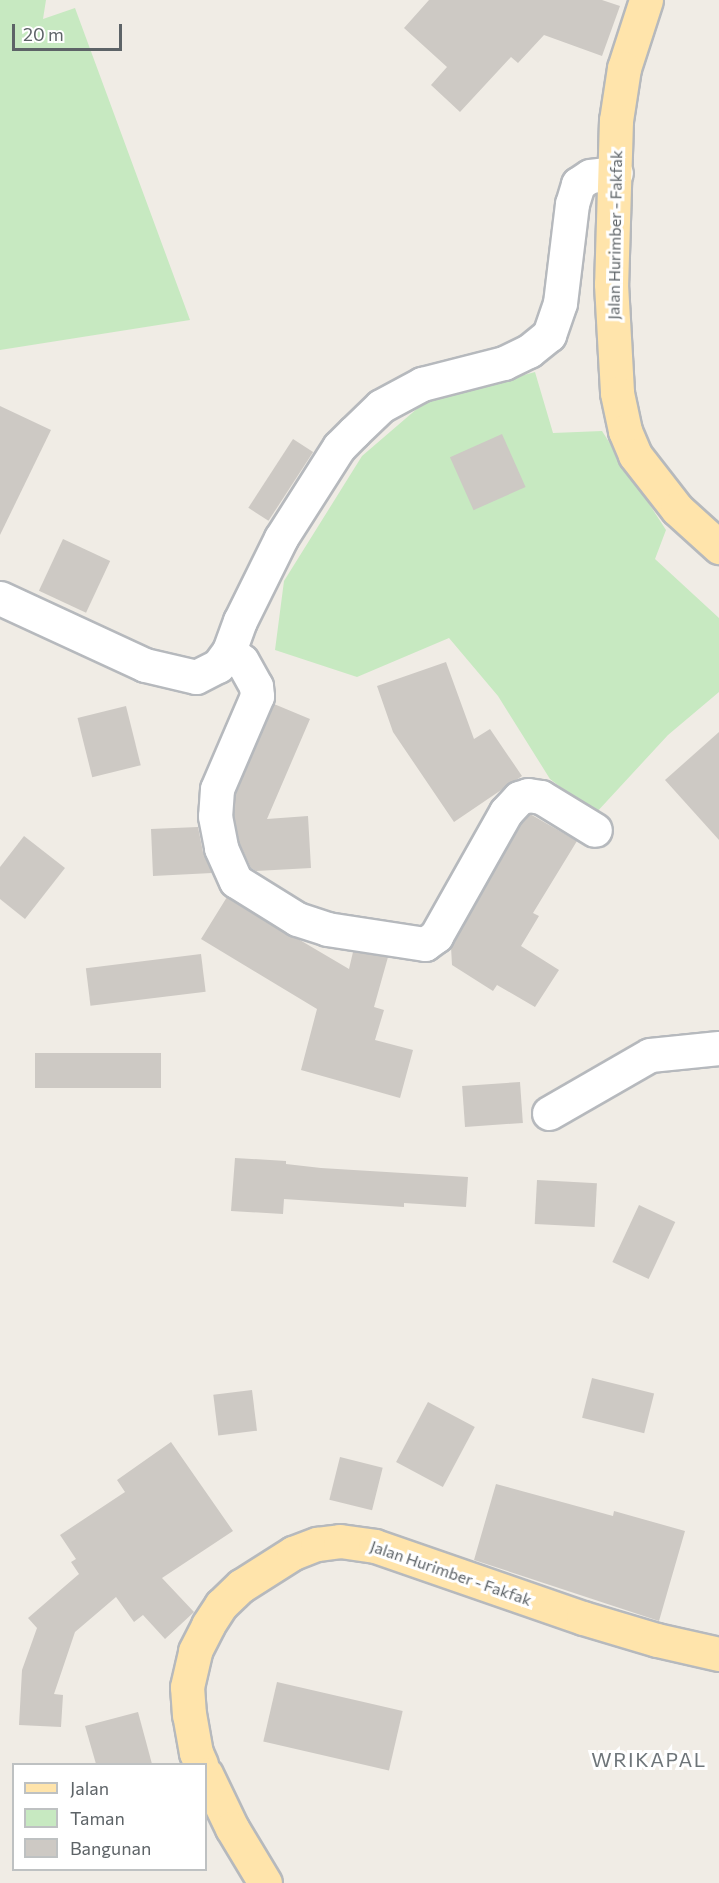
<!DOCTYPE html>
<style>
body{margin:0}
#map{position:relative;width:719px;height:1883px;overflow:hidden;background:#f0ece5;font-family:Commissioner,sans-serif}
div>[style]{position:absolute}
[style*='--x']{left:calc(var(--x)*1px);top:calc(var(--y)*1px);width:calc(var(--w)*1px);rotate:calc(var(--a)*1deg)}
.green>*{inset:0;background:#c7e9c1}
.building>*{inset:0;background:#cdc9c4;transform-origin:0 0}
.roads{filter:drop-shadow(2px 0 #b6b9bd) drop-shadow(-2px 0 #b6b9bd) drop-shadow(0 2px #b6b9bd) drop-shadow(0 -2px #b6b9bd)}
.street>*{height:33px;margin:-16.5px;padding:0 16.5px;transform-origin:16.5px;border-radius:16.5px;background:#fff}
.primary>*{height:33px;margin:-16.5px;padding:0 16.5px;transform-origin:16.5px;border-radius:16.5px;background:#ffe4ab}
span{translate:-50% -50%;white-space:nowrap;text-align:center;line-height:1.15;-webkit-text-stroke:6px #fff;paint-order:stroke}
.street-label{font-size:16px;color:#5d6367}
.quarter-label{font-size:20px;color:#6e7579;letter-spacing:1.5px}
.legend{position:absolute;left:12px;top:1763px;width:195px;height:108px;box-sizing:border-box;background:#fff;border:2px solid #bec1c2;margin:0;padding:8px 10px;list-style:none;font-size:18px;color:#5d6367}
.legend li{display:flex;align-items:center;gap:12px;height:30px}
.legend b{width:30px;border:2px solid #bec1c2}
.scale{position:absolute;left:12px;top:24px;width:110px;height:27px;box-sizing:border-box;border:3px solid #5d6367;border-top:0;padding-left:8px;font-size:18px;line-height:21px;white-space:nowrap;color:#5d6367;-webkit-text-stroke:4px #fff;paint-order:stroke}
</style>
<div id="map">
<div class="green">
<div style="clip-path:polygon(0 0,46px 0,43px 19px,75px 8px,190px 320px,0 350px)"></div>
<div style="clip-path:polygon(535px 372px,553px 433px,602px 431px,666px 530px,655px 559px,719px 618px,719px 692px,668px 735px,595px 814px,550px 779px,498px 696px,449px 638px,357px 677px,275px 650px,284px 581px,362px 456px,426px 401px)"></div>
</div>
<div class="building">
<div style="clip-path:polygon(429px 0,602px 0,620px 6px,602px 56px,544px 35px,518px 63px,511px 57px,460px 112px,431px 85px,447px 67px,404px 28px)"></div>
<div style="clip-path:polygon(0 406px,51px 430px,0 535px)"></div>
<div style="left:502px;top:434px;width:58px;height:57px;rotate:66deg"></div>
<div style="left:293px;top:439px;width:24px;height:82px;rotate:33deg"></div>
<div style="left:63px;top:539px;width:52px;height:57px;rotate:25deg"></div>
<div style="clip-path:polygon(446px 662px,474px 739px,490px 729px,522px 776px,454px 822px,393px 732px,377px 686px)"></div>
<div style="clip-path:polygon(274px 704px,310px 719px,267px 819px,308px 816px,311px 868px,256px 871px,251px 868px,239px 842px,234px 815px,235px 794px)"></div>
<div style="left:126px;top:706px;width:61px;height:50px;rotate:76deg"></div>
<div style="clip-path:polygon(719px 732px,719px 840px,665px 780px)"></div>
<div style="clip-path:polygon(530px 814px,577px 841px,533px 913px,539px 916px,521px 946px,559px 970px,535px 1007px,497px 985px,493px 991px,452px 965px,451px 947px,521px 823px)"></div>
<div style="clip-path:polygon(198px 827px,203px 852px,212px 873px,153px 876px,151px 829px)"></div>
<div style="clip-path:polygon(24px 836px,65px 868px,25px 919px,0 899px,0 867px)"></div>
<div style="clip-path:polygon(227px 897px,349px 969px,353px 952px,388px 957px,374px 1007px,384px 1010px,375px 1040px,413px 1050px,400px 1098px,301px 1070px,317px 1009px,201px 939px)"></div>
<div style="left:201px;top:954px;width:38px;height:116px;rotate:83deg"></div>
<div style="left:161px;top:1053px;width:35px;height:126px;rotate:90deg"></div>
<div style="left:520px;top:1082px;width:41px;height:58px;rotate:86deg"></div>
<div style="clip-path:polygon(235px 1158px,286px 1161px,286px 1164px,321px 1168px,468px 1177px,466px 1207px,404px 1203px,404px 1207px,284px 1199px,283px 1214px,231px 1211px)"></div>
<div style="left:537px;top:1180px;width:60px;height:44px;rotate:3deg"></div>
<div style="left:639px;top:1205px;width:40px;height:63px;rotate:25deg"></div>
<div style="left:592px;top:1378px;width:64px;height:41px;rotate:14deg"></div>
<div style="left:252px;top:1390px;width:41px;height:39px;rotate:83deg"></div>
<div style="left:428px;top:1402px;width:53px;height:68px;rotate:28deg"></div>
<div style="clip-path:polygon(171px 1442px,233px 1531px,162px 1578px,194px 1612px,165px 1639px,143px 1615px,134px 1622px,116px 1597px,75px 1632px,54px 1694px,63px 1695px,61px 1727px,19px 1725px,22px 1670px,37px 1628px,28px 1618px,79px 1574px,71px 1562px,76px 1559px,60px 1535px,125px 1492px,117px 1480px)"></div>
<div style="left:340px;top:1457px;width:44px;height:44px;rotate:14deg"></div>
<div style="clip-path:polygon(496px 1484px,613px 1516px,614px 1511px,685px 1531px,659px 1621px,474px 1560px)"></div>
<div style="left:277px;top:1682px;width:129px;height:61px;rotate:13deg"></div>
<div style="clip-path:polygon(138px 1712px,152px 1764px,96px 1764px,85px 1726px)"></div>
</div>
<div class="roads">
<div class="street">
<div style="--x:0;--y:598;--w:160;--a:24.8"></div>
<div style="--x:145;--y:665;--w:52;--a:13.2"></div>
<div style="--x:196;--y:677;--w:25;--a:-27"></div>
<div style="--x:218;--y:666;--w:19;--a:-54"></div>
<div style="--x:229;--y:651;--w:32;--a:-70"></div>
<div style="--x:240;--y:621;--w:93;--a:-63.7"></div>
<div style="--x:281;--y:538;--w:108;--a:-57.5"></div>
<div style="--x:339;--y:447;--w:21;--a:-45"></div>
<div style="--x:354;--y:432;--w:37;--a:-44"></div>
<div style="--x:381;--y:406;--w:47;--a:-28.2"></div>
<div style="--x:422;--y:384;--w:85;--a:-14.4"></div>
<div style="--x:504;--y:363;--w:28;--a:-26"></div>
<div style="--x:529;--y:351;--w:26;--a:-39"></div>
<div style="--x:549;--y:335;--w:34;--a:-71"></div>
<div style="--x:560;--y:303;--w:100;--a:-83.1"></div>
<div style="--x:572;--y:204;--w:21;--a:-73"></div>
<div style="--x:578;--y:184;--w:14;--a:-34"></div>
<div style="--x:590;--y:176;--w:26;--a:-7"></div>
<div style="--x:229;--y:651;--w:16;--a:38"></div>
<div style="--x:242;--y:661;--w:29;--a:61"></div>
<div style="--x:256;--y:686;--w:10;--a:84"></div>
<div style="--x:257;--y:696;--w:101;--a:113.3"></div>
<div style="--x:217;--y:789;--w:27;--a:94"></div>
<div style="--x:215;--y:816;--w:33;--a:79"></div>
<div style="--x:221;--y:848;--w:36;--a:66"></div>
<div style="--x:236;--y:881;--w:72;--a:31.9"></div>
<div style="--x:297;--y:919;--w:32;--a:18"></div>
<div style="--x:327;--y:929;--w:99;--a:8.7"></div>
<div style="--x:425;--y:944;--w:14;--a:-36"></div>
<div style="--x:436;--y:936;--w:142;--a:-60.6"></div>
<div style="--x:506;--y:812;--w:19;--a:-47"></div>
<div style="--x:519;--y:798;--w:9;--a:-18"></div>
<div style="--x:528;--y:795;--w:13;--a:9"></div>
<div style="--x:541;--y:797;--w:63;--a:31.4"></div>
<div style="--x:549;--y:1113;--w:116;--a:-29.9"></div>
<div style="--x:650;--y:1055;--w:69;--a:-5.8"></div>
</div>
<div class="primary">
<div style="--x:646;--y:0;--w:71;--a:107.9"></div>
<div style="--x:624;--y:68;--w:53;--a:98.7"></div>
<div style="--x:616;--y:120;--w:164;--a:91.7"></div>
<div style="--x:611;--y:284;--w:109;--a:86.8"></div>
<div style="--x:617;--y:393;--w:39;--a:78"></div>
<div style="--x:625;--y:431;--w:26;--a:67"></div>
<div style="--x:635;--y:455;--w:68;--a:52.1"></div>
<div style="--x:677;--y:509;--w:57;--a:42.1"></div>
<div style="--x:201;--y:1764;--w:12;--a:-114"></div>
<div style="--x:196;--y:1753;--w:39;--a:-100"></div>
<div style="--x:189;--y:1715;--w:28;--a:-94"></div>
<div style="--x:187;--y:1687;--w:37;--a:-77"></div>
<div style="--x:195;--y:1651;--w:29;--a:-63"></div>
<div style="--x:208;--y:1625;--w:24;--a:-57"></div>
<div style="--x:221;--y:1605;--w:28;--a:-44"></div>
<div style="--x:241;--y:1586;--w:62;--a:-32.4"></div>
<div style="--x:293;--y:1553;--w:26;--a:-21"></div>
<div style="--x:317;--y:1544;--w:23;--a:-7"></div>
<div style="--x:340;--y:1541;--w:35;--a:8"></div>
<div style="--x:375;--y:1546;--w:220;--a:19.1"></div>
<div style="--x:583;--y:1618;--w:77;--a:16.6"></div>
<div style="--x:657;--y:1640;--w:64;--a:12.7"></div>
<div style="--x:206;--y:1774;--w:60;--a:64.3"></div>
<div style="--x:232;--y:1828;--w:64;--a:59"></div>
</div>
</div>
<div class="street-label">
<span style="left:615px;top:235px;rotate:-89deg">Jalan Hurimber - Fakfak</span>
<span style="left:451px;top:1573px;rotate:19deg">Jalan Hurimber - Fakfak</span>
</div>
<div class="quarter-label">
<span style="left:649px;top:1759px">WRIKAPAL</span>
</div>
<ul class="legend">
<li><b style="height:8px;background:#ffe4ab"></b>Jalan</li>
<li><b style="height:16px;background:#c7e9c1"></b>Taman</li>
<li><b style="height:16px;background:#cdc9c4"></b>Bangunan</li>
</ul>
<div class="scale">20 m</div>
</div>
